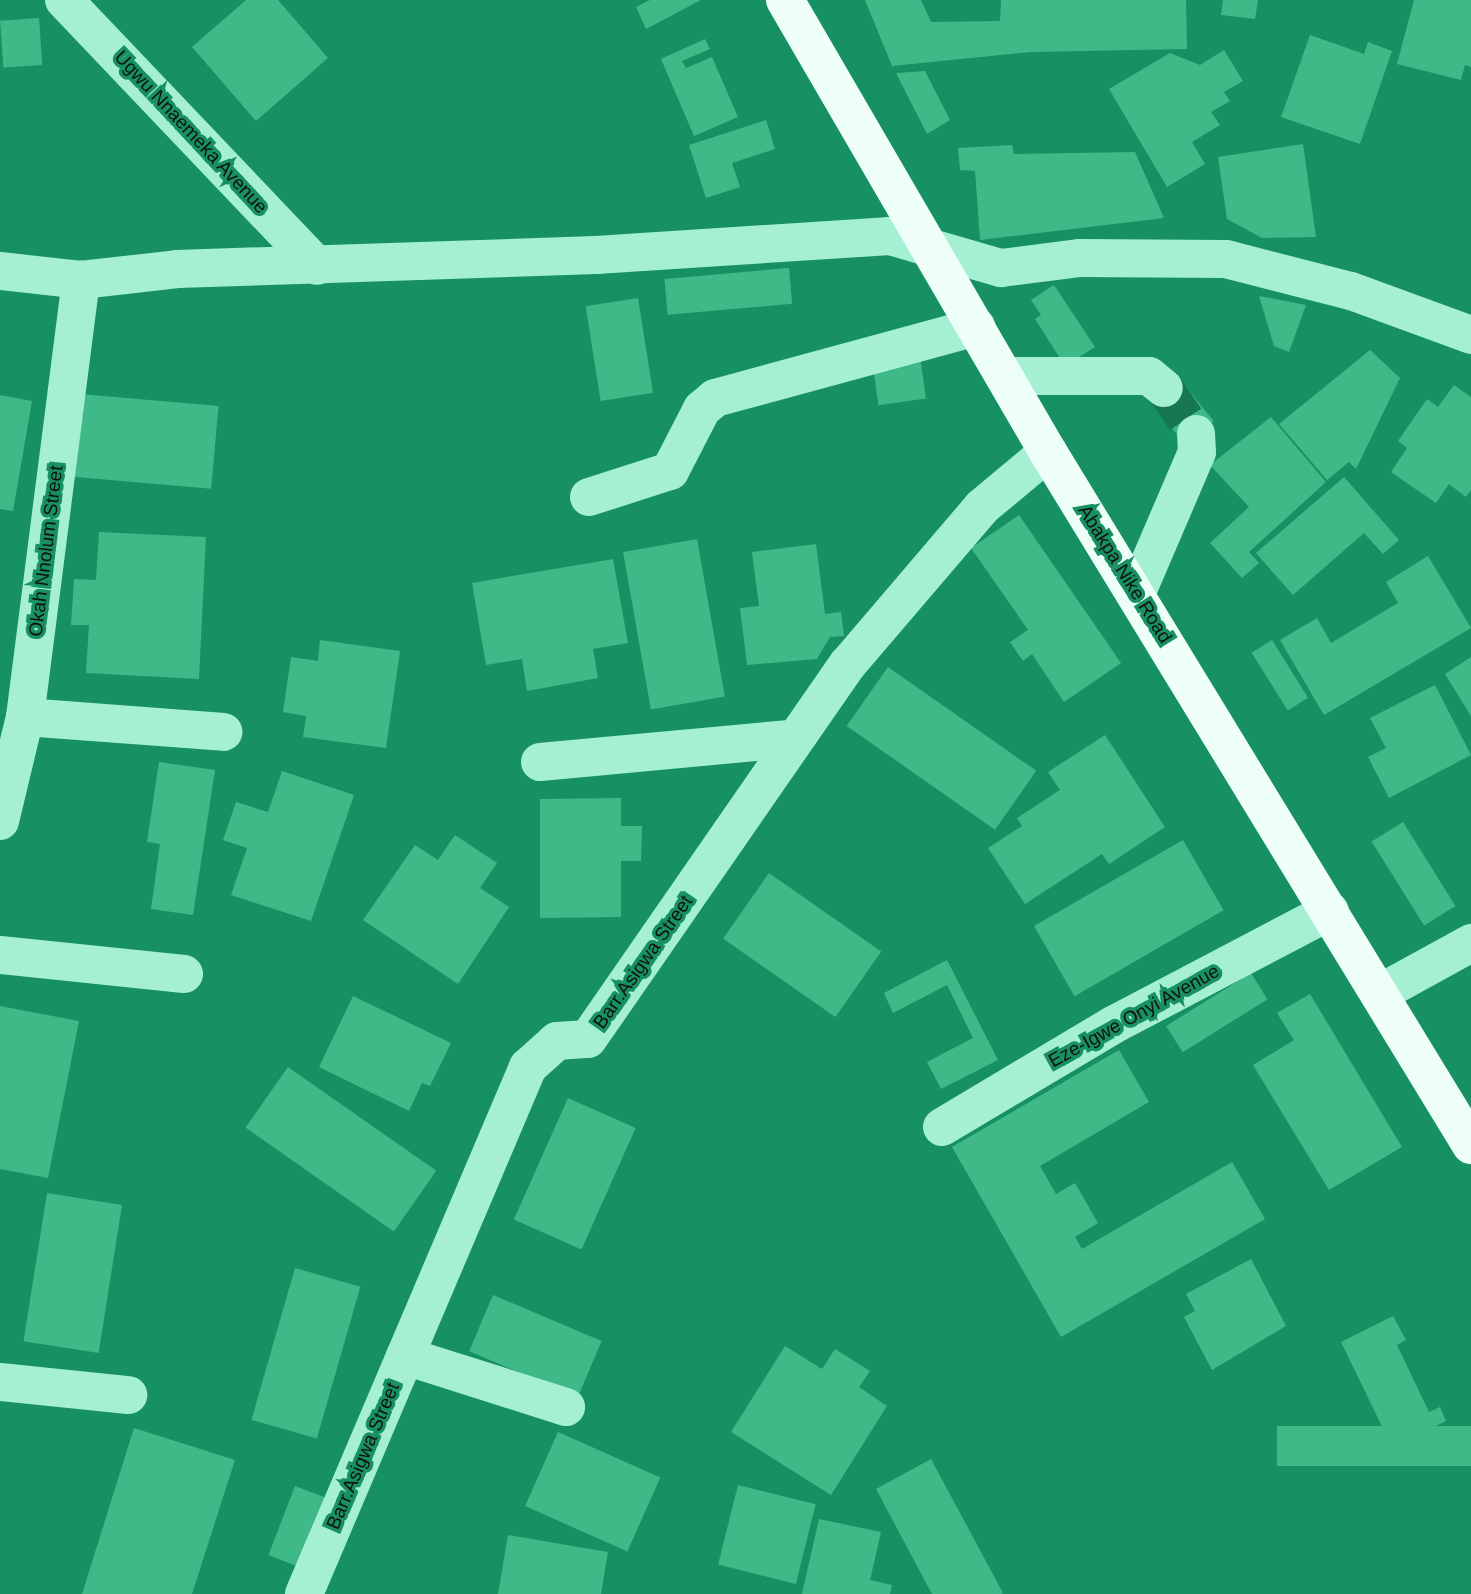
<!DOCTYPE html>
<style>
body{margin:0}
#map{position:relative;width:1471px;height:1594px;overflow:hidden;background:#179162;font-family:Arial,sans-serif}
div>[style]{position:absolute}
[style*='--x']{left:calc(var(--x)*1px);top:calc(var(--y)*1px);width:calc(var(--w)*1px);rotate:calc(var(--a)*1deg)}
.building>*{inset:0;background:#40b989;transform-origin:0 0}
.minor-tunnel>*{height:38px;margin-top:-19px;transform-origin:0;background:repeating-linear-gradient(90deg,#167752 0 38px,transparent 0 57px)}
.minor>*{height:38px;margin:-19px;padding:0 19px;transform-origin:19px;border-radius:19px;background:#a5f0d2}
.major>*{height:38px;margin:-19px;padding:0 19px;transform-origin:19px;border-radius:19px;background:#eefff9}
span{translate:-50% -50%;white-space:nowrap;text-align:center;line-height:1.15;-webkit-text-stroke:7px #179162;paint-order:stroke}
.street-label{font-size:19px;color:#111}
</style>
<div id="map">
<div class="building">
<div style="clip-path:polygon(246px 0,278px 0,328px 58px,256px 121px,192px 47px)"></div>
<div style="clip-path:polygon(650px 0,701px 0,646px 29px,636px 7px)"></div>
<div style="clip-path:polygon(865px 0,921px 0,931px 22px,1000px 21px,1001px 0,1186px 0,1187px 49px,1031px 52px,892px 66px)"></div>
<div style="clip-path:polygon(1223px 0,1258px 0,1255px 19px,1221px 15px)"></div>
<div style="clip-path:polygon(1414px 0,1471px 0,1471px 67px,1465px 65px,1461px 80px,1397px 64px)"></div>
<div style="left:39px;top:18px;width:47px;height:39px;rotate:86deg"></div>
<div style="clip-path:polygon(1310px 35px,1364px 54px,1368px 42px,1392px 51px,1360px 144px,1281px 117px)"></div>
<div style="clip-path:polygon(705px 39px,710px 49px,682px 61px,686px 68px,712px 57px,738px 117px,694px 136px,661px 59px)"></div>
<div style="clip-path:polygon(1224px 50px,1243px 81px,1224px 92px,1230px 101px,1211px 112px,1220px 125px,1192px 142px,1205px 164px,1167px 187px,1109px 89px,1170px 53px,1200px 65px)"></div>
<div style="clip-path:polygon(925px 71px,950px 120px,927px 134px,896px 73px)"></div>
<div style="clip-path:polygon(766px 120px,775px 149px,732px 163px,740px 187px,706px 198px,689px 145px)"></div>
<div style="clip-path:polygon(1303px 144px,1316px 237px,1262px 238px,1227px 219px,1218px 157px)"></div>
<div style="clip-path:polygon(1012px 145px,1014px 154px,1135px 152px,1164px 218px,980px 240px,975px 171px,960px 170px,958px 148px)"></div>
<div style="left:789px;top:268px;width:36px;height:125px;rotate:85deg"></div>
<div style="clip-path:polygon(1054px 285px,1095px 347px,1065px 366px,1035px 319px,1041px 315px,1031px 300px)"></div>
<div style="clip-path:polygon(1259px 296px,1306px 305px,1289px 352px,1274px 346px)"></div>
<div style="left:638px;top:298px;width:96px;height:53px;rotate:81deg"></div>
<div style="clip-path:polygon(1370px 350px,1400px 378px,1356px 469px,1349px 462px,1327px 480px,1279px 424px)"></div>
<div style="left:920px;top:356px;width:43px;height:48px;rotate:82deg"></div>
<div style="left:1178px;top:377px;width:57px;height:37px;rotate:51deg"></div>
<div style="clip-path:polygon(1454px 385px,1471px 397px,1471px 490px,1466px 497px,1449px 484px,1436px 503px,1391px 472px,1407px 448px,1398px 441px,1427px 399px,1438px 407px)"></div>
<div style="left:80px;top:394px;width:139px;height:83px;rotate:5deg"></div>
<div style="clip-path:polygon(0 395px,32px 401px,13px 511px,0 509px)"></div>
<div style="clip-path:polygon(1271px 417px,1326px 482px,1249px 552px,1259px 563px,1242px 578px,1210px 543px,1249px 507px,1210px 465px)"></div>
<div style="clip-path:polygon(1344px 477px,1399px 540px,1383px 554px,1364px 533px,1293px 595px,1256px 553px)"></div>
<div style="clip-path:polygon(1019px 515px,1121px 663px,1064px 702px,1032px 654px,1023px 661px,1010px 642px,1028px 630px,971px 548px)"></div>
<div style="clip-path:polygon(99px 532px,206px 537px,199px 679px,86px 673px,89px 625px,71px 625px,74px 579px,96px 580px)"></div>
<div style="left:697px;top:539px;width:160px;height:75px;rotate:80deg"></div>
<div style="clip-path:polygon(816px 544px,825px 614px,841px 612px,844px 636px,830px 637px,817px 659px,747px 665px,740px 608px,759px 606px,752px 552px)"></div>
<div style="clip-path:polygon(1428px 556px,1471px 628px,1324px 715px,1280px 640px,1317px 618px,1331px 643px,1398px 603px,1386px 582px)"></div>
<div style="clip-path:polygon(613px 559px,628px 643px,593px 649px,598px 678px,527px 691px,522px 659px,486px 665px,472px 583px)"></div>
<div style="clip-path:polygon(320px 640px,400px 651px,386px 748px,303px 737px,306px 716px,283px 712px,291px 657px,318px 661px)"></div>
<div style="left:1272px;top:640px;width:68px;height:24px;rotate:58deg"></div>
<div style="clip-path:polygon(1471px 657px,1471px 716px,1445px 674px)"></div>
<div style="left:888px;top:667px;width:181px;height:72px;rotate:35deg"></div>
<div style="clip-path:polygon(1435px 685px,1471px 755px,1389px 798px,1368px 757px,1386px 748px,1370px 718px)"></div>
<div style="clip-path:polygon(1105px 735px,1165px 827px,1109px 864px,1102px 854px,1025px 904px,988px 848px,1022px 826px,1017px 818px,1060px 790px,1048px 772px)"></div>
<div style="clip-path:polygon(159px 762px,215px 770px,193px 915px,151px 909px,160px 844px,147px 842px)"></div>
<div style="clip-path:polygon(282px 771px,354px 795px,311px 921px,231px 895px,247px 848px,223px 840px,236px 802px,268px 812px)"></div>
<div style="clip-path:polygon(621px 798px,621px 826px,642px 826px,641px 861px,621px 861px,621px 917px,540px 918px,540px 799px)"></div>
<div style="left:1403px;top:822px;width:99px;height:37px;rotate:58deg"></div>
<div style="clip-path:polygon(455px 835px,497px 863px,480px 888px,509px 907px,458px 984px,363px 920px,415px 845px,438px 860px)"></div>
<div style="left:1183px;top:840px;width:81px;height:172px;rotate:60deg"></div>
<div style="left:769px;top:873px;width:137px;height:80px;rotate:35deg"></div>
<div style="clip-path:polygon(947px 960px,998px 1060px,941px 1089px,927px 1062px,973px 1038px,947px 985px,893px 1013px,884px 993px)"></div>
<div style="left:1251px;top:973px;width:31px;height:100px;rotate:58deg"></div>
<div style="clip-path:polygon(1310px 994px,1402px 1147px,1329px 1190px,1253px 1065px,1294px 1040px,1277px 1013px)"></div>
<div style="clip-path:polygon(353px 996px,451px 1043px,430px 1086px,422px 1083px,409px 1111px,319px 1067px)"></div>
<div style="clip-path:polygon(0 1006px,79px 1021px,48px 1178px,0 1169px)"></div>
<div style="clip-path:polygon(1119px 1050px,1149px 1102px,1040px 1166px,1056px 1194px,1075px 1183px,1098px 1223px,1075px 1237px,1082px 1249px,1232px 1162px,1265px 1219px,1061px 1337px,952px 1147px)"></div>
<div style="left:288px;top:1067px;width:181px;height:74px;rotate:35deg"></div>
<div style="left:568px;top:1098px;width:74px;height:133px;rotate:24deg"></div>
<div style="left:47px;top:1193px;width:76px;height:150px;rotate:9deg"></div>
<div style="clip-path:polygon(1251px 1259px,1286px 1326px,1212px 1370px,1184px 1317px,1195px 1311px,1186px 1294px)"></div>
<div style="left:295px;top:1268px;width:68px;height:158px;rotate:16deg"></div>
<div style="left:493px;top:1295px;width:118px;height:61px;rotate:23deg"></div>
<div style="clip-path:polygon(1393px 1316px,1406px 1340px,1397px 1345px,1429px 1412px,1440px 1407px,1446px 1421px,1392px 1447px,1341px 1342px)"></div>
<div style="clip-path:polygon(785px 1346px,822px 1369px,835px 1349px,870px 1371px,859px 1387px,887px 1406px,831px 1495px,731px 1432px)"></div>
<div style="left:1471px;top:1426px;width:40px;height:194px;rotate:90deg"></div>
<div style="clip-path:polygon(134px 1428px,235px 1460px,192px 1594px,82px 1594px)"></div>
<div style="left:558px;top:1432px;width:112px;height:81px;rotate:24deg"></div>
<div style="clip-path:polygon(931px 1459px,1003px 1593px,1001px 1594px,932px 1594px,876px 1489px)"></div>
<div style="left:738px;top:1485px;width:80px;height:82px;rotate:14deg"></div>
<div style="left:295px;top:1486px;width:33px;height:74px;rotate:21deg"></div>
<div style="clip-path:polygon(819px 1519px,881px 1532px,870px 1580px,892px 1585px,890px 1594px,802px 1594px)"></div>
<div style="clip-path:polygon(508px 1535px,608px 1552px,601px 1594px,498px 1594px)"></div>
</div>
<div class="minor-tunnel">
<div style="--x:1164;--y:388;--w:56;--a:55.2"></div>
</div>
<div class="minor">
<div style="--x:64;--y:0;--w:367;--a:46.4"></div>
<div style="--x:0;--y:271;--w:81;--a:6.3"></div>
<div style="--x:81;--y:280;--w:97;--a:-6.5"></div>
<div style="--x:177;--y:269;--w:419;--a:-1.9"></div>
<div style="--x:596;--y:255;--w:295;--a:-3.7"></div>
<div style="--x:890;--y:236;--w:116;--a:16.1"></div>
<div style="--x:1001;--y:268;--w:80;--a:-7.2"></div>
<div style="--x:1080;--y:258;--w:146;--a:0.4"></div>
<div style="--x:1226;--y:259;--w:129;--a:14.4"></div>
<div style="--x:1351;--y:291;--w:128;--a:20.1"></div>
<div style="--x:1006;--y:376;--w:143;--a:0"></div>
<div style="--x:1149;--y:376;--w:19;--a:39"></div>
<div style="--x:589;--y:497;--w:85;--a:-17.8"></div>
<div style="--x:670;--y:471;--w:70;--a:-62.7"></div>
<div style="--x:702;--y:409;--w:17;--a:-40"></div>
<div style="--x:715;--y:398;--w:271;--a:-15.2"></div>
<div style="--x:1137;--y:592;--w:152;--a:-66.8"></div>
<div style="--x:1197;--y:452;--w:18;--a:-93"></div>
<div style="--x:25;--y:717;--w:199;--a:4.3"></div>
<div style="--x:540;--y:762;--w:251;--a:-5.3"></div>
<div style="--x:0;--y:821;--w:107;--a:-76.5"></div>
<div style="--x:25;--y:717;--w:441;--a:-82.7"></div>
<div style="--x:0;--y:955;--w:185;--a:5.9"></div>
<div style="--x:1382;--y:992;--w:102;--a:-28.8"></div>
<div style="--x:942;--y:1127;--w:199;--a:-30.8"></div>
<div style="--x:1113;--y:1025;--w:245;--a:-27.7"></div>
<div style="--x:405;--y:1356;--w:169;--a:17.6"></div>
<div style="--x:0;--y:1382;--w:129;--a:5.8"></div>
<div style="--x:304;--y:1594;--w:573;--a:-66.97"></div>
<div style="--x:528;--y:1067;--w:39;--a:-42"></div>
<div style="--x:557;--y:1041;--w:31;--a:-4"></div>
<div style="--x:588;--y:1039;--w:456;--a:-55.3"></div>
<div style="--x:848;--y:664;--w:206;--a:-49.5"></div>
<div style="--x:982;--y:507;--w:86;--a:-39.8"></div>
</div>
<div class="major">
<div style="--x:785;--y:0;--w:523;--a:59.81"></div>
<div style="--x:1048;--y:452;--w:812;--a:58.6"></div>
</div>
<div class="street-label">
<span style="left:191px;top:132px;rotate:47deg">Ugwu Nnaemeka Avenue</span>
<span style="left:46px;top:551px;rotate:-83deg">Okah Nnolum Street</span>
<span style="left:1125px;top:574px;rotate:58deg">Abakpa Nike Road</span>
<span style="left:643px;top:962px;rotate:-55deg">Barr.Asigwa Street</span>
<span style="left:1134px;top:1016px;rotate:-29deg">Eze-Igwe Onyi Avenue</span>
<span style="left:363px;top:1456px;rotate:-67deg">Barr.Asigwa Street</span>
</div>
</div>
